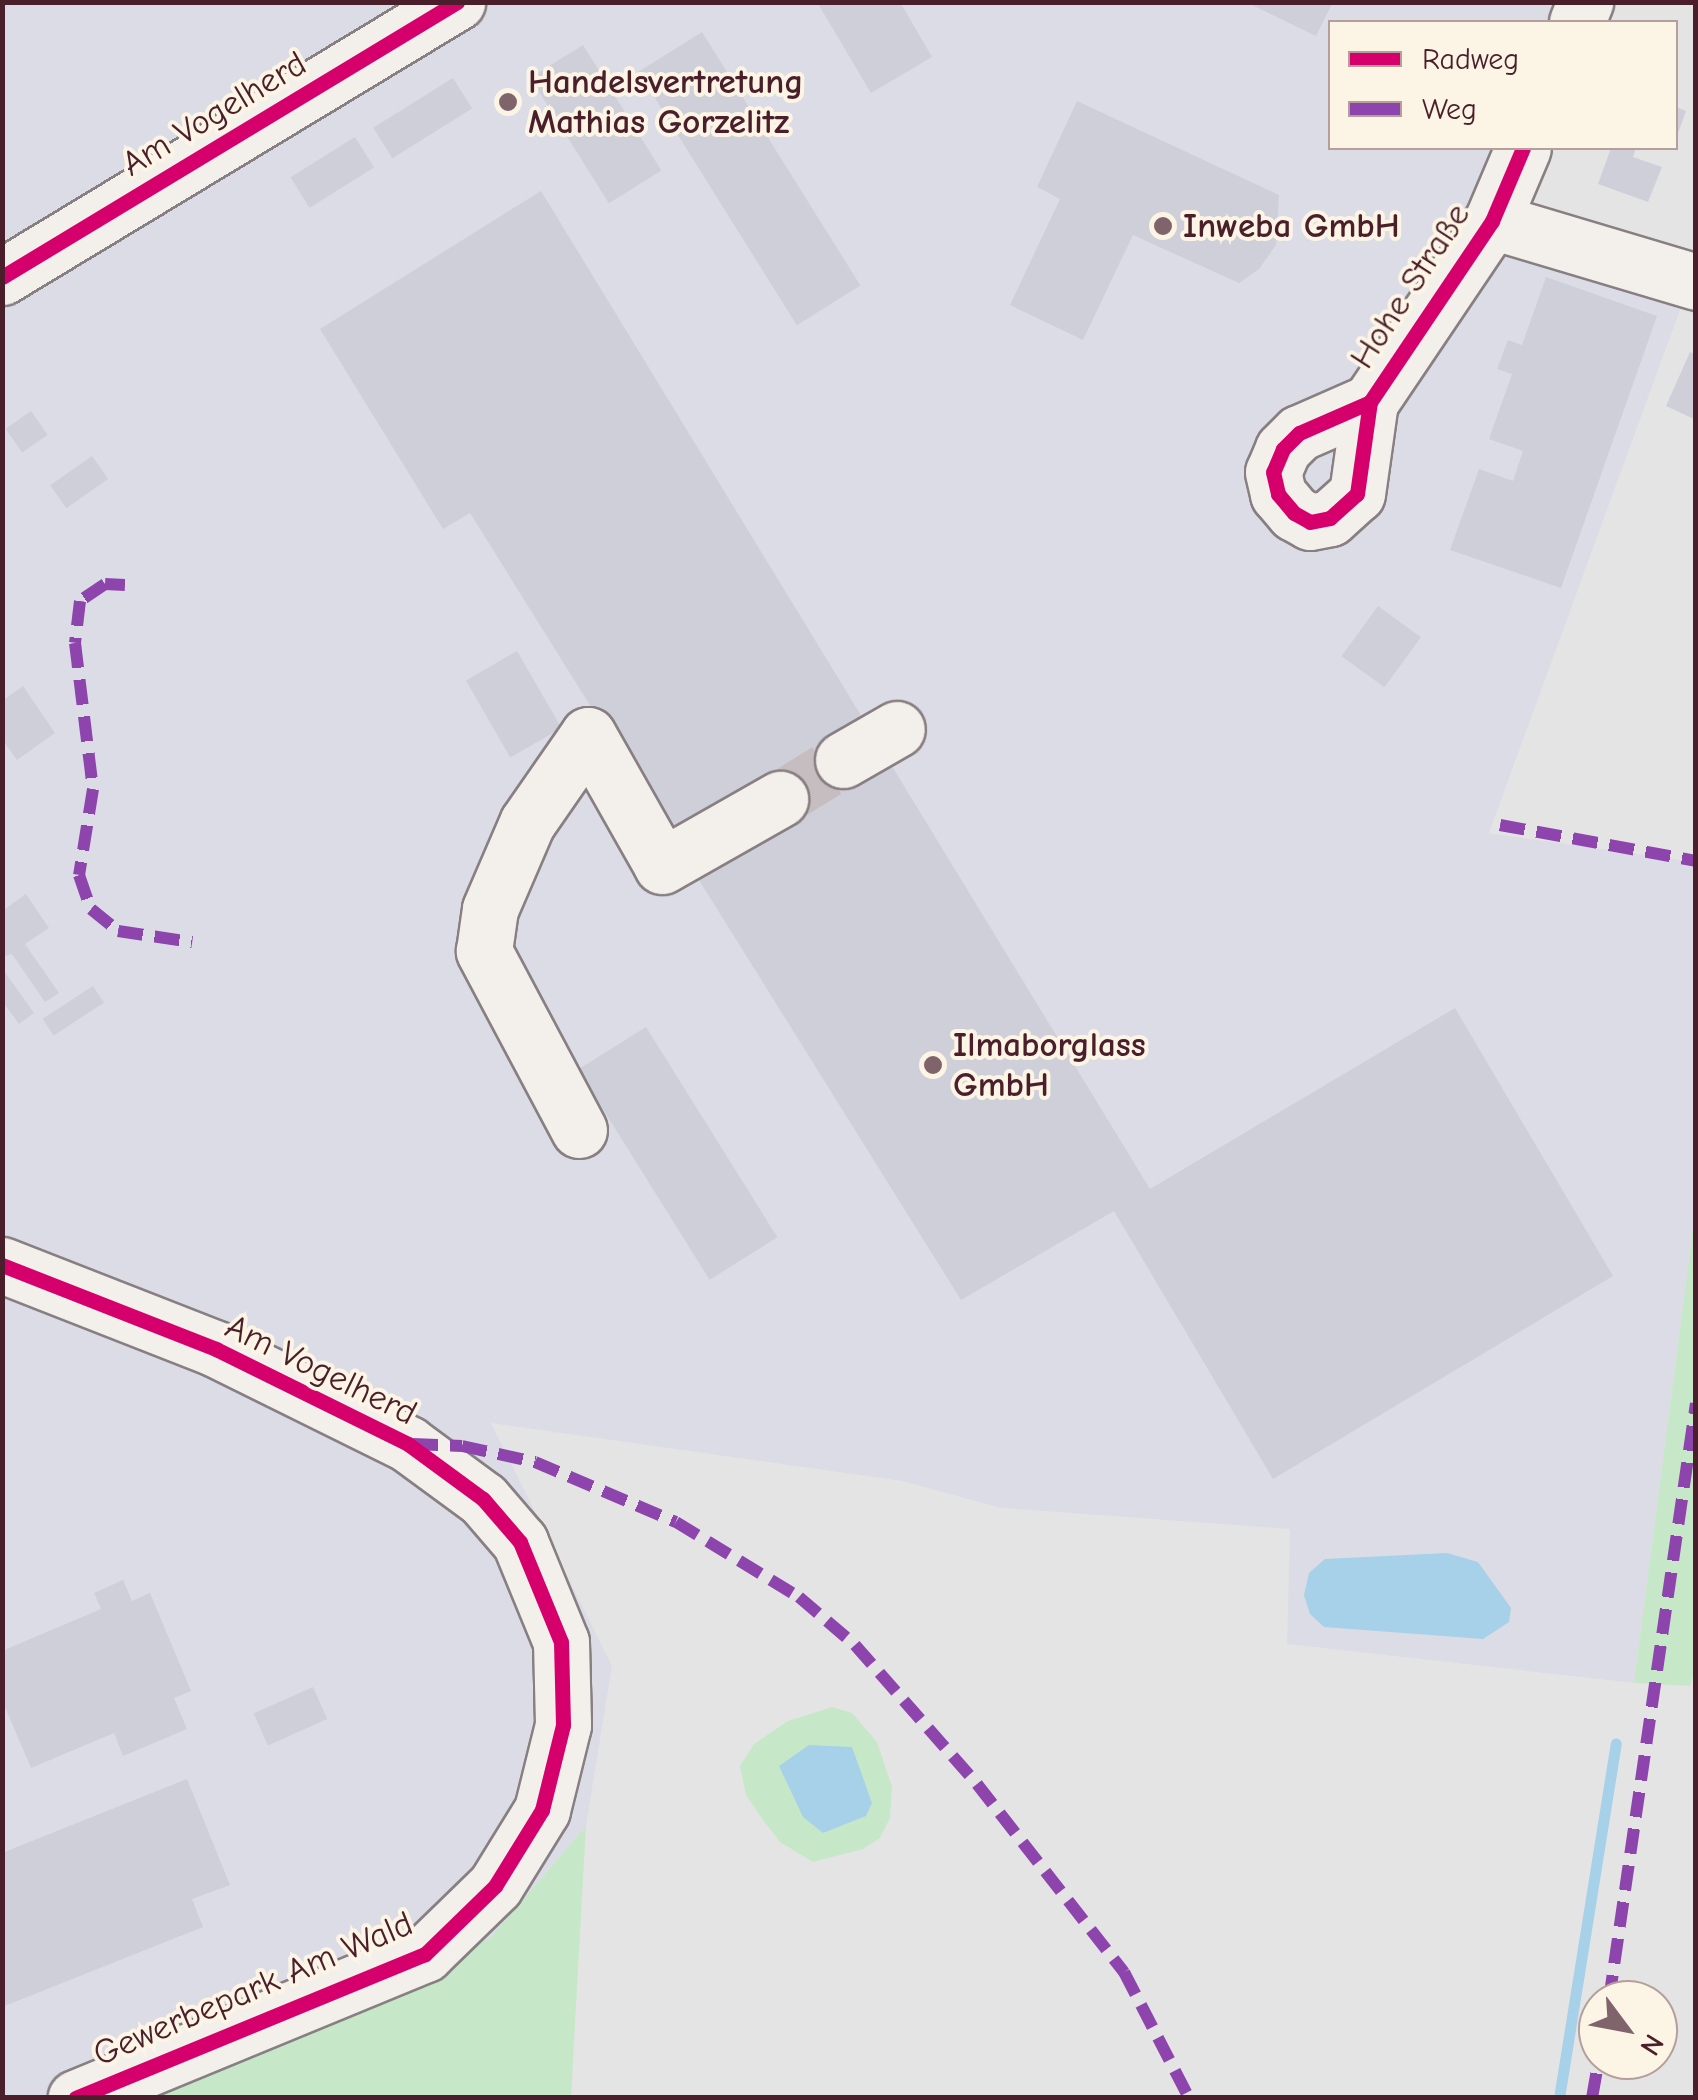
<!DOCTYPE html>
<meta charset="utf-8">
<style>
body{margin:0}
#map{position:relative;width:1698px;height:2100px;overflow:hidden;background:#e5e4e5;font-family:"Comic Neue",sans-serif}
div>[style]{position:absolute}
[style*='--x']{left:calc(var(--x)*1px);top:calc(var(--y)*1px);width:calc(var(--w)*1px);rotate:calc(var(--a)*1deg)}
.built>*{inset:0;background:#dcdce6}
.green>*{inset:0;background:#c6e8c9}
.water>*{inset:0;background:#a6d1e9}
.stream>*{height:11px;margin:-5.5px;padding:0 5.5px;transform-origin:5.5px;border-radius:5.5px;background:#a6d1e9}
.building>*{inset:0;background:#cfcfd9;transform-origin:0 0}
.minor-tunnel>*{height:55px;margin-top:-27.5px;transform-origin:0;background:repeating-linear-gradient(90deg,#c6bdc0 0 55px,transparent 0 83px)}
.roads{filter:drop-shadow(2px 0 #887f82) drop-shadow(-2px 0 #887f82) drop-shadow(0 2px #887f82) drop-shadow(0 -2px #887f82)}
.minor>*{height:55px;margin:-27.5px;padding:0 27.5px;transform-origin:27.5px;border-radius:27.5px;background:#f3f0eb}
.quiet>*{height:12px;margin-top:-6px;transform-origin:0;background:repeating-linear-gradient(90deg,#8e44ad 0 25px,transparent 0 37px)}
.cycleway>*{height:15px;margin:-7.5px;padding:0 7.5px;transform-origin:7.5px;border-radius:7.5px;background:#d6006c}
.dots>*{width:28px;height:28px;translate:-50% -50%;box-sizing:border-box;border:5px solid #fcf5e5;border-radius:50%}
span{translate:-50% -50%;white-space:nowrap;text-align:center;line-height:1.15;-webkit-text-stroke:8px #fcf5e5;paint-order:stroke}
.poi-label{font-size:35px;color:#4a1f2b;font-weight:700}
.left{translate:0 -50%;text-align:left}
.street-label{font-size:35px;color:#4a1f2b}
.frame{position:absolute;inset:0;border:5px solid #4a1f2b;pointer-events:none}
.legend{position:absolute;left:1328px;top:20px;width:350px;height:130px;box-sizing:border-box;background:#fcf5e5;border:2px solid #b59f9b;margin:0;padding:12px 18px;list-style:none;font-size:30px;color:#4a1f2b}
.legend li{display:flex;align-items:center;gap:20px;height:50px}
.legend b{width:50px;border:2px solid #b59f9b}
.north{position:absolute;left:1578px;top:1980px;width:100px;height:100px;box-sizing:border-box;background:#fcf5e5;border:2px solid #b59f9b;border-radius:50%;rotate:122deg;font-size:28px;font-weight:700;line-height:40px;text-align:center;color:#4a1f2b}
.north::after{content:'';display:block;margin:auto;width:35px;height:45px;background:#80646c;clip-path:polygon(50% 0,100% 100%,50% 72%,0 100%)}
</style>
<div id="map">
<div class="built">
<div style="clip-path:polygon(3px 3px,1570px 3px,1562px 22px,1330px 22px,1330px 148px,1507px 148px,1470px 234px,1684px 299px,1489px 833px,1695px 862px,1695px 1213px,1634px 1683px,1287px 1644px,1290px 1529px,1001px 1508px,902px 1481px,491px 1423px,612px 1666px,586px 1826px,490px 1938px,138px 2097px,3px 2098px)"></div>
</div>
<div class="green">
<div style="clip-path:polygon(1695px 1213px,1695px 1669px,1690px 1686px,1634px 1683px)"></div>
<div style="clip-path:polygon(832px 1707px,852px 1713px,877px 1742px,892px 1787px,890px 1818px,880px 1838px,863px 1849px,813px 1862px,780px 1842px,763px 1820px,746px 1795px,740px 1766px,754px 1744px,788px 1721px)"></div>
<div style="clip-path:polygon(586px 1826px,571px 2097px,138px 2098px,490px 1938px)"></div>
</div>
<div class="water">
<div style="clip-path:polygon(1447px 1553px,1478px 1562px,1511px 1608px,1509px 1622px,1483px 1639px,1324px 1627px,1310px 1614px,1304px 1595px,1309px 1573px,1325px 1559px)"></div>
<div style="clip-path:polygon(809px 1745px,852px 1747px,872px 1803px,866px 1816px,823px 1833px,803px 1817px,779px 1766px)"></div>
</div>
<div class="stream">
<div style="--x:1559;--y:2098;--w:359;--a:-80.9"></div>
</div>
<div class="building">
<div style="clip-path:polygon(817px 2px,900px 2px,932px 57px,871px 93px)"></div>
<div style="clip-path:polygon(1246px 2px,1333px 2px,1316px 36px)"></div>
<div style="left:702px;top:32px;width:299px;height:75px;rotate:58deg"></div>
<div style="left:583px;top:45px;width:148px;height:62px;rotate:58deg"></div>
<div style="left:453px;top:78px;width:36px;height:94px;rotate:58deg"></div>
<div style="clip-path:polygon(1077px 101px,1279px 195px,1276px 245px,1259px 269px,1239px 283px,1133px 235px,1083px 340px,1010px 305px,1060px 199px,1037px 187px)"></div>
<div style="clip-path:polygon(1676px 107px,1686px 111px,1676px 139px)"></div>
<div style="left:355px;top:137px;width:36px;height:76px;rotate:58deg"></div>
<div style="clip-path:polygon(1611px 148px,1636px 148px,1633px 157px,1662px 167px,1648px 202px,1598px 184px)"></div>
<div style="clip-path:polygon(541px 191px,1150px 1189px,1455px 1008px,1613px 1276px,1273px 1479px,1114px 1211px,961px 1300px,470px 513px,443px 529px,320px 329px)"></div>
<div style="clip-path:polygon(1546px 277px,1657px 316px,1561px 588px,1450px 550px,1479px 469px,1513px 481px,1523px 451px,1489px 439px,1512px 374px,1497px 369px,1508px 340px,1522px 345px)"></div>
<div style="clip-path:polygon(1690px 352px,1696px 355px,1696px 420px,1666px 406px)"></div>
<div style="left:31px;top:411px;width:29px;height:31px;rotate:55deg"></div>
<div style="left:92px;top:456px;width:28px;height:51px;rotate:55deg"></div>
<div style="left:1378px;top:606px;width:53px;height:62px;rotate:36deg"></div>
<div style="left:517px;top:651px;width:89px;height:59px;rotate:60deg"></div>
<div style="clip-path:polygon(23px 686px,55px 733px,17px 760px,2px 739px,2px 701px)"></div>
<div style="clip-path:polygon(26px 894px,49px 928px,25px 944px,59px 993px,45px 1002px,12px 954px,2px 957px,2px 911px)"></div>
<div style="clip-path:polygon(2px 968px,34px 1013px,19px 1024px,2px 1001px)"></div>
<div style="left:93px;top:986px;width:20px;height:60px;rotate:57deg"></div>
<div style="left:646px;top:1027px;width:248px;height:80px;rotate:58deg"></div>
<div style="clip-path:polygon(123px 1580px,132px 1601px,150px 1593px,191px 1691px,174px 1698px,187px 1729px,123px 1756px,114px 1733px,31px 1768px,2px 1700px,2px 1651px,101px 1609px,94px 1593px)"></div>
<div style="left:313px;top:1687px;width:35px;height:65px;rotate:66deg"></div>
<div style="clip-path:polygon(187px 1779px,230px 1885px,192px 1899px,203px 1927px,2px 2007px,2px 1853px)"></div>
</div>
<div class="minor-tunnel">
<div style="--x:780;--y:799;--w:74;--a:-31.8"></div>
</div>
<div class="roads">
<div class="minor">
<div style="--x:1577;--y:22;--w:22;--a:-68"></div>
<div style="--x:1492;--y:221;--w:213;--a:16.6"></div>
<div style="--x:2;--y:277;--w:532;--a:-31.15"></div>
<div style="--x:1370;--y:402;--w:77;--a:156.4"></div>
<div style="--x:1299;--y:433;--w:23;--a:135"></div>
<div style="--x:1283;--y:449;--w:25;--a:113"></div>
<div style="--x:1273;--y:472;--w:23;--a:77"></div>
<div style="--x:1278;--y:494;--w:25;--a:50"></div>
<div style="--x:1294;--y:513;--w:18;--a:29"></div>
<div style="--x:1310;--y:522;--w:20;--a:-11"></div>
<div style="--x:1330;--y:518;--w:36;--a:-42"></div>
<div style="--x:1357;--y:494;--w:93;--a:-82"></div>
<div style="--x:1370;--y:402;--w:218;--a:-56"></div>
<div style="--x:1492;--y:221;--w:79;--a:-67"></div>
<div style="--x:843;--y:760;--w:62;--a:-29.9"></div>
<div style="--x:579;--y:1130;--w:203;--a:-118"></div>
<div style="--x:484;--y:951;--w:42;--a:-81.9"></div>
<div style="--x:490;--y:909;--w:94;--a:-66.7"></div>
<div style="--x:527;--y:823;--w:107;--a:-55.3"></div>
<div style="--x:588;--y:735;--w:150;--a:60.5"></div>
<div style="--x:662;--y:866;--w:136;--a:-29.6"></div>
<div style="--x:2;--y:1265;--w:230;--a:21.4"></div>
<div style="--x:216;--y:1349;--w:214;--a:26.3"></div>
<div style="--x:408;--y:1444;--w:93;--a:36.3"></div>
<div style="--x:483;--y:1499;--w:57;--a:49.3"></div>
<div style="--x:520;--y:1542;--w:108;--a:67.7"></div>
<div style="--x:561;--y:1642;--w:83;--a:88.6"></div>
<div style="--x:563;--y:1725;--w:88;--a:103.9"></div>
<div style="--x:542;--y:1810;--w:89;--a:121.7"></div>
<div style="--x:495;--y:1886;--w:98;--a:135.8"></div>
<div style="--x:425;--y:1954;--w:378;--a:157.6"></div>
</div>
</div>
<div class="quiet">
<div style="--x:125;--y:585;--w:20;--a:-177"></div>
<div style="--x:105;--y:584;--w:30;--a:146"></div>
<div style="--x:80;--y:601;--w:42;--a:96.8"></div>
<div style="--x:75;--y:643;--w:147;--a:83"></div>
<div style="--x:93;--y:789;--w:87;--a:99.2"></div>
<div style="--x:79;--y:875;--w:36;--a:71"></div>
<div style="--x:91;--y:909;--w:35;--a:39"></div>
<div style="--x:118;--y:931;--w:75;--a:8.5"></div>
<div style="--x:1500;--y:825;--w:199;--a:10.4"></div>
<div style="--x:413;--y:1444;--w:49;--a:2.3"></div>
<div style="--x:462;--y:1446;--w:75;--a:12.4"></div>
<div style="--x:535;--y:1462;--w:153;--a:23.1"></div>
<div style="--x:676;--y:1522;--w:144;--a:31.4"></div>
<div style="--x:799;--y:1597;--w:74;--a:40.6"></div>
<div style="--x:855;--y:1645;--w:185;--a:48.7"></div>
<div style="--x:977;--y:1784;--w:239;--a:52"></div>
<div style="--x:1124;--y:1972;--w:142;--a:62.7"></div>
<div style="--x:1609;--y:2000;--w:603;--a:-81.71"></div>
<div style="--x:1592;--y:2098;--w:39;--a:-80"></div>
</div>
<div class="cycleway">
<div style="--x:2;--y:277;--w:532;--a:-31.15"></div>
<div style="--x:1370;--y:402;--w:77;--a:156.4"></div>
<div style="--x:1299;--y:433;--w:23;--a:135"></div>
<div style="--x:1283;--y:449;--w:25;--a:113"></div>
<div style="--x:1273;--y:472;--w:23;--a:77"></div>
<div style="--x:1278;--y:494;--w:25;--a:50"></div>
<div style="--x:1294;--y:513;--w:18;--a:29"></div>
<div style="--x:1310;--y:522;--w:20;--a:-11"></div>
<div style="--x:1330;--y:518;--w:36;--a:-42"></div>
<div style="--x:1357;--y:494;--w:93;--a:-82"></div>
<div style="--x:1370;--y:402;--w:218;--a:-56"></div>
<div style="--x:1492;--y:221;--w:79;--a:-67"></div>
<div style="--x:2;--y:1265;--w:230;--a:21.4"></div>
<div style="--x:216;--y:1349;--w:214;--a:26.3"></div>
<div style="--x:408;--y:1444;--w:93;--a:36.3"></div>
<div style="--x:483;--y:1499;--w:57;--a:49.3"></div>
<div style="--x:520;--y:1542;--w:108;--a:67.7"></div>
<div style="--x:561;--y:1642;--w:83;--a:88.6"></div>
<div style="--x:563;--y:1725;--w:88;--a:103.9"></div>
<div style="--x:542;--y:1810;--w:89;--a:121.7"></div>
<div style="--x:495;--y:1886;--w:98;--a:135.8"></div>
<div style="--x:425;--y:1954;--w:378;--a:157.6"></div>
</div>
<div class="dots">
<div style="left:508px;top:102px;background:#80646c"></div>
<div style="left:1163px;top:226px;background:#80646c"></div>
<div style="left:933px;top:1065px;background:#80646c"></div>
</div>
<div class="poi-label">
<span class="left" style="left:528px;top:102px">Handelsvertretung<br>Mathias Gorzelitz</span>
<span class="left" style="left:1183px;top:226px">Inweba GmbH</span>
<span class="left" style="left:953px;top:1065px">Ilmaborglass<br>GmbH</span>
</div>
<div class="street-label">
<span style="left:214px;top:114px;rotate:-31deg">Am Vogelherd</span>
<span style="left:1410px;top:286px;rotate:-57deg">Hohe Straße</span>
<span style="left:321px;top:1370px;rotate:26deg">Am Vogelherd</span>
<span style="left:253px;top:1989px;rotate:-23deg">Gewerbepark Am Wald</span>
</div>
<div class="frame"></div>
<ul class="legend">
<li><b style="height:12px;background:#d6006c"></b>Radweg</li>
<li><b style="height:12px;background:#8e44ad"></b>Weg</li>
</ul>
<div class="north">N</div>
</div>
